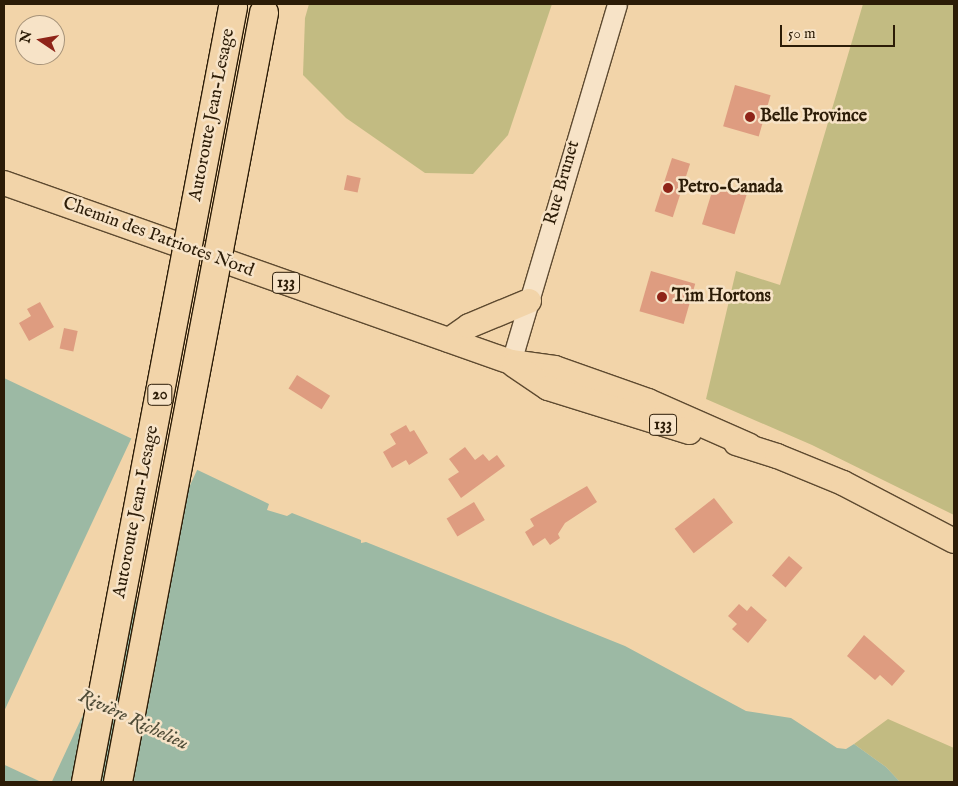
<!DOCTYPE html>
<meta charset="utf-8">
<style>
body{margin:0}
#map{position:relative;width:958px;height:786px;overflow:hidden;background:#f2d4a9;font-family:"IM FELL English",serif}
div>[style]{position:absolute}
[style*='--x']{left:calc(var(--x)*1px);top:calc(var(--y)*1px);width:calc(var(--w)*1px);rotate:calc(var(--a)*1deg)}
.green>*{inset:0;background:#c2bb82}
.water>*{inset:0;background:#9cb9a4}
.pier>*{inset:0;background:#f2d4a9;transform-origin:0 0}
.building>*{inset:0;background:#de9c80;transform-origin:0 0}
.roads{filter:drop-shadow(1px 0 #5e4a30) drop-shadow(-1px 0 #5e4a30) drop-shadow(0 1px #5e4a30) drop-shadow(0 -1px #5e4a30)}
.minor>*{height:19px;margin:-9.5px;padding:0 9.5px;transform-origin:9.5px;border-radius:9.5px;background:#f7e3c7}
.major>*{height:24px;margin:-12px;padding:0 12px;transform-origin:12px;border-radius:12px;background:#f2d4a9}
.bridges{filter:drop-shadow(1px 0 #2c1c07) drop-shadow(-1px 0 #2c1c07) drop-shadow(0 1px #2c1c07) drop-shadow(0 -1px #2c1c07)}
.highway-bridge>*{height:28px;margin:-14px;padding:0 14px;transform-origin:14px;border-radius:14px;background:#f2d4a9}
.dots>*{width:14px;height:14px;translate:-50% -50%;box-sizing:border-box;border:2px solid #f7e3c7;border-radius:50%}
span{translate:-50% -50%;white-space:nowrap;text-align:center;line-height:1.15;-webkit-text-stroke:5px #f7e3c7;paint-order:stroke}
.shield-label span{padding:1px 4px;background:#f7e3c7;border:1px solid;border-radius:4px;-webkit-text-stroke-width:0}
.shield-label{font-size:16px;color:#2c1c07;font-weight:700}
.street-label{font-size:18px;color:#2c1c07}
.poi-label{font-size:18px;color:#2c1c07;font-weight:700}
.left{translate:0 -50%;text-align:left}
.water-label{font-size:19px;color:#4e4b36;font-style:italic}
.frame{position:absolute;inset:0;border:5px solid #2c1c07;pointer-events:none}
.north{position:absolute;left:15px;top:15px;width:50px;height:50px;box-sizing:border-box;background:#f7e3c7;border:1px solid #a6937a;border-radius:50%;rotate:282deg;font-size:14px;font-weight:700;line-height:20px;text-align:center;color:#2c1c07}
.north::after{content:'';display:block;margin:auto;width:18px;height:22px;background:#8f2418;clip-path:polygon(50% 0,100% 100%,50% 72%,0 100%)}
.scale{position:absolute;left:780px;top:25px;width:115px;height:22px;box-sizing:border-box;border:2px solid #2c1c07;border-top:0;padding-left:6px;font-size:15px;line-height:18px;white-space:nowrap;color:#2c1c07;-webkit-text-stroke:4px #f7e3c7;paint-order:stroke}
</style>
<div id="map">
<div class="green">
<div style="clip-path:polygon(309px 4px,552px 4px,508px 135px,473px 174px,425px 173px,346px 118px,303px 75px,305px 18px)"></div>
<div style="clip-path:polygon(863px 4px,954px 4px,954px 515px,812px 445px,706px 399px,736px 271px,780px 285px)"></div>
<div style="clip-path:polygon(888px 719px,954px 748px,954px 782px,900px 782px,886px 767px,854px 744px)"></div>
</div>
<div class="water">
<div style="clip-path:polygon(4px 378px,269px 504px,267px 510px,287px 516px,292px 513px,361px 540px,361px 543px,366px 542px,625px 646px,746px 711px,791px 718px,837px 748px,846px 749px,854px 744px,886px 767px,900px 782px,4px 782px)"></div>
</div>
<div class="pier">
<div style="left:132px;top:437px;width:73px;height:351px;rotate:25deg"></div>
</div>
<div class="building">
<div style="left:735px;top:85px;width:37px;height:43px;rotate:16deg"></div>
<div style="left:672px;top:158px;width:19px;height:56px;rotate:18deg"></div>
<div style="left:347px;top:175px;width:14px;height:15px;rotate:12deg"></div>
<div style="left:714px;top:185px;width:34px;height:41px;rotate:17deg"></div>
<div style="left:651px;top:271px;width:46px;height:42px;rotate:16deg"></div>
<div style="clip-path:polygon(40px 302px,54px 327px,29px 341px,19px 323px,31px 316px,27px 309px)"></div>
<div style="left:64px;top:328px;width:14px;height:21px;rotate:12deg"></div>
<div style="left:297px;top:375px;width:39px;height:16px;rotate:32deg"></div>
<div style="clip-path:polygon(406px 425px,410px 432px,414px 430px,428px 453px,409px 465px,406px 460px,392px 468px,383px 452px,396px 444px,390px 434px)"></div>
<div style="clip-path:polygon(465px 447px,475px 460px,483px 454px,489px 461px,497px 455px,505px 466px,461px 498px,448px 479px,459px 472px,449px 459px)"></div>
<div style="clip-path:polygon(587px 486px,597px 502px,565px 523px,558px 534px,560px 538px,550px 545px,545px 538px,533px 546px,525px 532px,534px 526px,530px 519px)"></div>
<div style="left:714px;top:498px;width:31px;height:50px;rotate:52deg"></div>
<div style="left:474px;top:502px;width:21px;height:32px;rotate:59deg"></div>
<div style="left:789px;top:556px;width:18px;height:26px;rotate:41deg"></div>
<div style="clip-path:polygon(739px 604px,747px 611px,751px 606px,767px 620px,748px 643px,732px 629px,737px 624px,728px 616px)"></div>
<div style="clip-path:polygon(864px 635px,905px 671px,892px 686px,880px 675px,875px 680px,847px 656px)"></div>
</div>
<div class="roads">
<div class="minor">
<div style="--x:511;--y:362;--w:373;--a:-73.5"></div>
</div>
<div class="major">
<div style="--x:4;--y:183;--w:538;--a:19.45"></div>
<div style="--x:511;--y:362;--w:44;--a:7.8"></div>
<div style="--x:555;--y:368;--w:99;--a:19.5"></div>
<div style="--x:648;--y:401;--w:111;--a:23.8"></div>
<div style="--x:449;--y:340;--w:24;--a:-35"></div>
<div style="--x:469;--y:326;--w:65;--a:-22.6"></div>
<div style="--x:514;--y:365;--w:41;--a:34.1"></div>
<div style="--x:548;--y:388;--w:148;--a:17.3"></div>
<div style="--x:736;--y:443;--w:43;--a:17.6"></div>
<div style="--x:777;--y:456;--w:71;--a:22.2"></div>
<div style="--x:843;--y:483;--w:125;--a:27.6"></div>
</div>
</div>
<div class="bridges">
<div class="highway-bridge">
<div style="--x:86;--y:782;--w:789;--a:-79.26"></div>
<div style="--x:118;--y:782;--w:783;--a:-79.25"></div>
</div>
</div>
<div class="dots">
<div style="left:750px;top:117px;background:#8f2418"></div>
<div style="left:668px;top:188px;background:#8f2418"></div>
<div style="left:662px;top:297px;background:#8f2418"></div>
</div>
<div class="shield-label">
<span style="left:286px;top:283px">133</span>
<span style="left:160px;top:395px">20</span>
<span style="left:663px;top:425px">133</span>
</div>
<div class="street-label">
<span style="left:213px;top:115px;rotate:-79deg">Autoroute Jean-Lesage</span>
<span style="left:563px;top:183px;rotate:-74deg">Rue Brunet</span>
<span style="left:158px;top:238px;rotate:20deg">Chemin des Patriotes Nord</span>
<span style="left:137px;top:512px;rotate:-79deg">Autoroute Jean-Lesage</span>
</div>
<div class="poi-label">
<span class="left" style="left:760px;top:117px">Belle Province</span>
<span class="left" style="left:678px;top:188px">Petro-Canada</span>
<span class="left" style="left:672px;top:297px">Tim Hortons</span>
</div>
<div class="water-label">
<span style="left:133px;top:721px;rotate:25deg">Rivière Richelieu</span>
</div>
<div class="frame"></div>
<div class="north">N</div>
<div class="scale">50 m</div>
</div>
